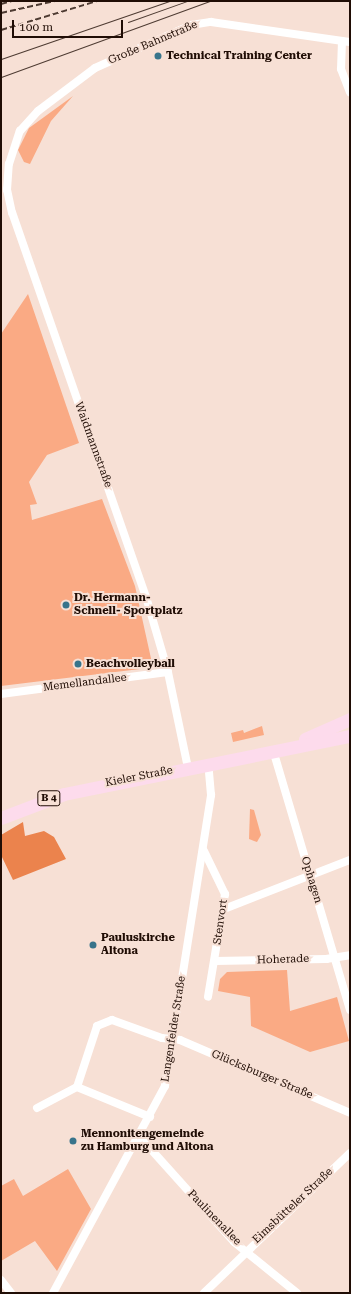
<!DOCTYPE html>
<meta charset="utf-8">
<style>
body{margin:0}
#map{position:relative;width:351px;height:1294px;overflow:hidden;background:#f7e0d5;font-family:"Roboto Serif",serif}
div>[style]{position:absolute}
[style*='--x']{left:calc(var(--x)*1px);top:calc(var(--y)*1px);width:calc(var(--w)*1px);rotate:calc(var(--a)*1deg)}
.green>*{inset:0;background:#faaa84}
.forest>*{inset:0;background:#eb834d}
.minor>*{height:8px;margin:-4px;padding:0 4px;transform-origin:4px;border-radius:4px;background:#fff}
.primary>*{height:13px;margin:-6.5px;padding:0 6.5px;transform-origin:6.5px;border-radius:6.5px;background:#fddbec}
.tram>*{height:1px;margin:-0.5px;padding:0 0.5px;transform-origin:0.5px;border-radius:0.5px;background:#4e3b32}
.rail>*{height:2px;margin-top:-1px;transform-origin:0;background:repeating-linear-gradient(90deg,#4e3b32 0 6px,transparent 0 9px)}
.dots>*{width:11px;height:11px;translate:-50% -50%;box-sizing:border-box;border:2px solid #f7e0d5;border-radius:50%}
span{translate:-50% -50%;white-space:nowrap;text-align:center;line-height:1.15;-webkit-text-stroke:4px #f7e0d5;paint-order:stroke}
.shield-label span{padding:1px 3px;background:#f7e0d5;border:1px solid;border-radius:3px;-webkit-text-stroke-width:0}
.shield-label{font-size:10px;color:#200d05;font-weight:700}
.street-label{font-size:11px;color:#200d05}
.poi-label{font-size:11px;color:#200d05;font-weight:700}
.left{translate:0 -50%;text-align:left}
.frame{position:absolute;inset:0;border:2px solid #200d05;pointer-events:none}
.scale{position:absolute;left:12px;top:20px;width:111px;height:18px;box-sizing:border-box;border:2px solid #200d05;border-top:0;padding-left:5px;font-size:12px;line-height:14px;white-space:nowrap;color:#200d05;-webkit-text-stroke:3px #f7e0d5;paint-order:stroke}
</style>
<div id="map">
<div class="green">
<div style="clip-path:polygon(73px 96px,51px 121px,30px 164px,24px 162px,18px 150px,29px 128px)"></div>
<div style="clip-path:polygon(28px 294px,79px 443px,47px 455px,29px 482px,37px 504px,30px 505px,32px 520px,102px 499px,135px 586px,152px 663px,140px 669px,1px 686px,1px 334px)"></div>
<div style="clip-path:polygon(262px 726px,264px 735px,233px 742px,231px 733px,243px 730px,244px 733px)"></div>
<div style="clip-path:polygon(250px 809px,254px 810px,261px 835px,257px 842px,249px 839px)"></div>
<div style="clip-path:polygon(287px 970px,290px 1011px,337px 997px,349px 1041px,310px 1052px,251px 1026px,250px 997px,218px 991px,220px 979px,227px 972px)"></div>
<div style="clip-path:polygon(68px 1169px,91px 1209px,57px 1271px,35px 1241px,1px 1261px,1px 1186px,14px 1179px,23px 1196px)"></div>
</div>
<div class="forest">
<div style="clip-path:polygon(23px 822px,25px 836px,44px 831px,54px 837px,66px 859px,13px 880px,1px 855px,1px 835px)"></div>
</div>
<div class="minor">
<div style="--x:342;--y:41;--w:28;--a:92"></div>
<div style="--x:341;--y:69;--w:25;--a:69"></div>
<div style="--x:1;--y:694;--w:168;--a:-7.5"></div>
<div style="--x:273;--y:750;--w:271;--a:73.5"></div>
<div style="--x:188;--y:768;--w:98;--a:-101.8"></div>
<div style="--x:168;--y:672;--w:78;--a:-106.3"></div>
<div style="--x:146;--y:597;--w:407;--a:-109.2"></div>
<div style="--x:12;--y:213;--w:24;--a:-102"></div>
<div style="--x:7;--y:190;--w:26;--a:-86"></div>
<div style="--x:9;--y:164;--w:35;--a:-72"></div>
<div style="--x:20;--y:131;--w:27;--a:-48"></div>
<div style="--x:38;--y:111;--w:71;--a:-37"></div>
<div style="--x:95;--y:68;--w:105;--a:-24.1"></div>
<div style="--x:191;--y:25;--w:20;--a:-9"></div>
<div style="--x:211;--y:22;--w:140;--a:8.2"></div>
<div style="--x:204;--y:851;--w:48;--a:64"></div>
<div style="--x:225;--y:894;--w:104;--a:99.4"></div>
<div style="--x:224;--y:909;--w:135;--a:-21.3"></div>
<div style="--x:215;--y:961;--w:111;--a:-1"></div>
<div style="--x:326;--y:959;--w:24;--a:-9"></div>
<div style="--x:77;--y:1087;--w:64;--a:-71.8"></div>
<div style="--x:97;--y:1026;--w:16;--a:-22"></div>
<div style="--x:112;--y:1020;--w:53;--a:19.8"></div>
<div style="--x:162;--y:1038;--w:18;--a:6"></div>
<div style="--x:180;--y:1040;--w:185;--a:23.2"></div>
<div style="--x:77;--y:1087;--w:79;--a:22.3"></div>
<div style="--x:37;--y:1108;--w:45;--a:-27.7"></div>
<div style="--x:139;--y:1136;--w:142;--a:48.1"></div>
<div style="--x:234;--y:1242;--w:81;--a:39"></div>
<div style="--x:1;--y:1280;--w:16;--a:52"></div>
<div style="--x:53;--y:1293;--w:235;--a:-61.6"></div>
<div style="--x:165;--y:1086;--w:295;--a:-81"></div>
<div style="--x:211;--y:795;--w:32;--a:-95"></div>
<div style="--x:204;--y:1293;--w:202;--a:-43.8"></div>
</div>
<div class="primary">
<div style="--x:305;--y:739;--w:49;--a:-24"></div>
<div style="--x:1;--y:818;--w:67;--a:-20.9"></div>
<div style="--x:64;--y:794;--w:292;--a:-11.5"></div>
</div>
<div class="tram">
<div style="--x:128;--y:22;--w:63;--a:-19.6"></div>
<div style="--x:1;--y:59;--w:178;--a:-19"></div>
<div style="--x:1;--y:77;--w:222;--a:-20"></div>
</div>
<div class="rail">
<div style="--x:1;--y:4;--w:11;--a:-15"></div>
<div style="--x:1;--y:13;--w:55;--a:-12.5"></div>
<div style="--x:1;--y:30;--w:100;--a:-16.8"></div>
</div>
<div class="dots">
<div style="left:158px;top:56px;background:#38748b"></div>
<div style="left:66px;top:605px;background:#38748b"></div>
<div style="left:78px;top:664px;background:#38748b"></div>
<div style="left:93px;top:945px;background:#38748b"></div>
<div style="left:73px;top:1141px;background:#38748b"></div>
</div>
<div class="shield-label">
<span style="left:49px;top:798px">B 4</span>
</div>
<div class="street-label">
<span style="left:153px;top:43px;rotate:-23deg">Große Bahnstraße</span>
<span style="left:93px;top:445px;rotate:70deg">Waidmannstraße</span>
<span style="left:85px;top:683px;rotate:-7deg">Memellandallee</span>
<span style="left:139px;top:777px;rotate:-11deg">Kieler Straße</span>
<span style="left:311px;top:880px;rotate:73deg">Ophagen</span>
<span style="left:221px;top:922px;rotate:-82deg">Stenvort</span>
<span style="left:283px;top:960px;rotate:-2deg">Hoherade</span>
<span style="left:174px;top:1029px;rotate:-81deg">Langenfelder Straße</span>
<span style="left:262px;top:1075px;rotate:23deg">Glücksburger Straße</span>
<span style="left:293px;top:1206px;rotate:-43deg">Eimsbütteler Straße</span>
<span style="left:214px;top:1218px;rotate:46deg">Paulinenallee</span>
</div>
<div class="poi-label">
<span class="left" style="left:166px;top:56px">Technical Training Center</span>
<span class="left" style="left:74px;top:605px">Dr. Hermann-<br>Schnell- Sportplatz</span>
<span class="left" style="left:86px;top:664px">Beachvolleyball</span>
<span class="left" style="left:101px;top:945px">Pauluskirche<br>Altona</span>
<span class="left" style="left:81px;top:1141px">Mennonitengemeinde<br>zu Hamburg und Altona</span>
</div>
<div class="frame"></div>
<div class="scale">100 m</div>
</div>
